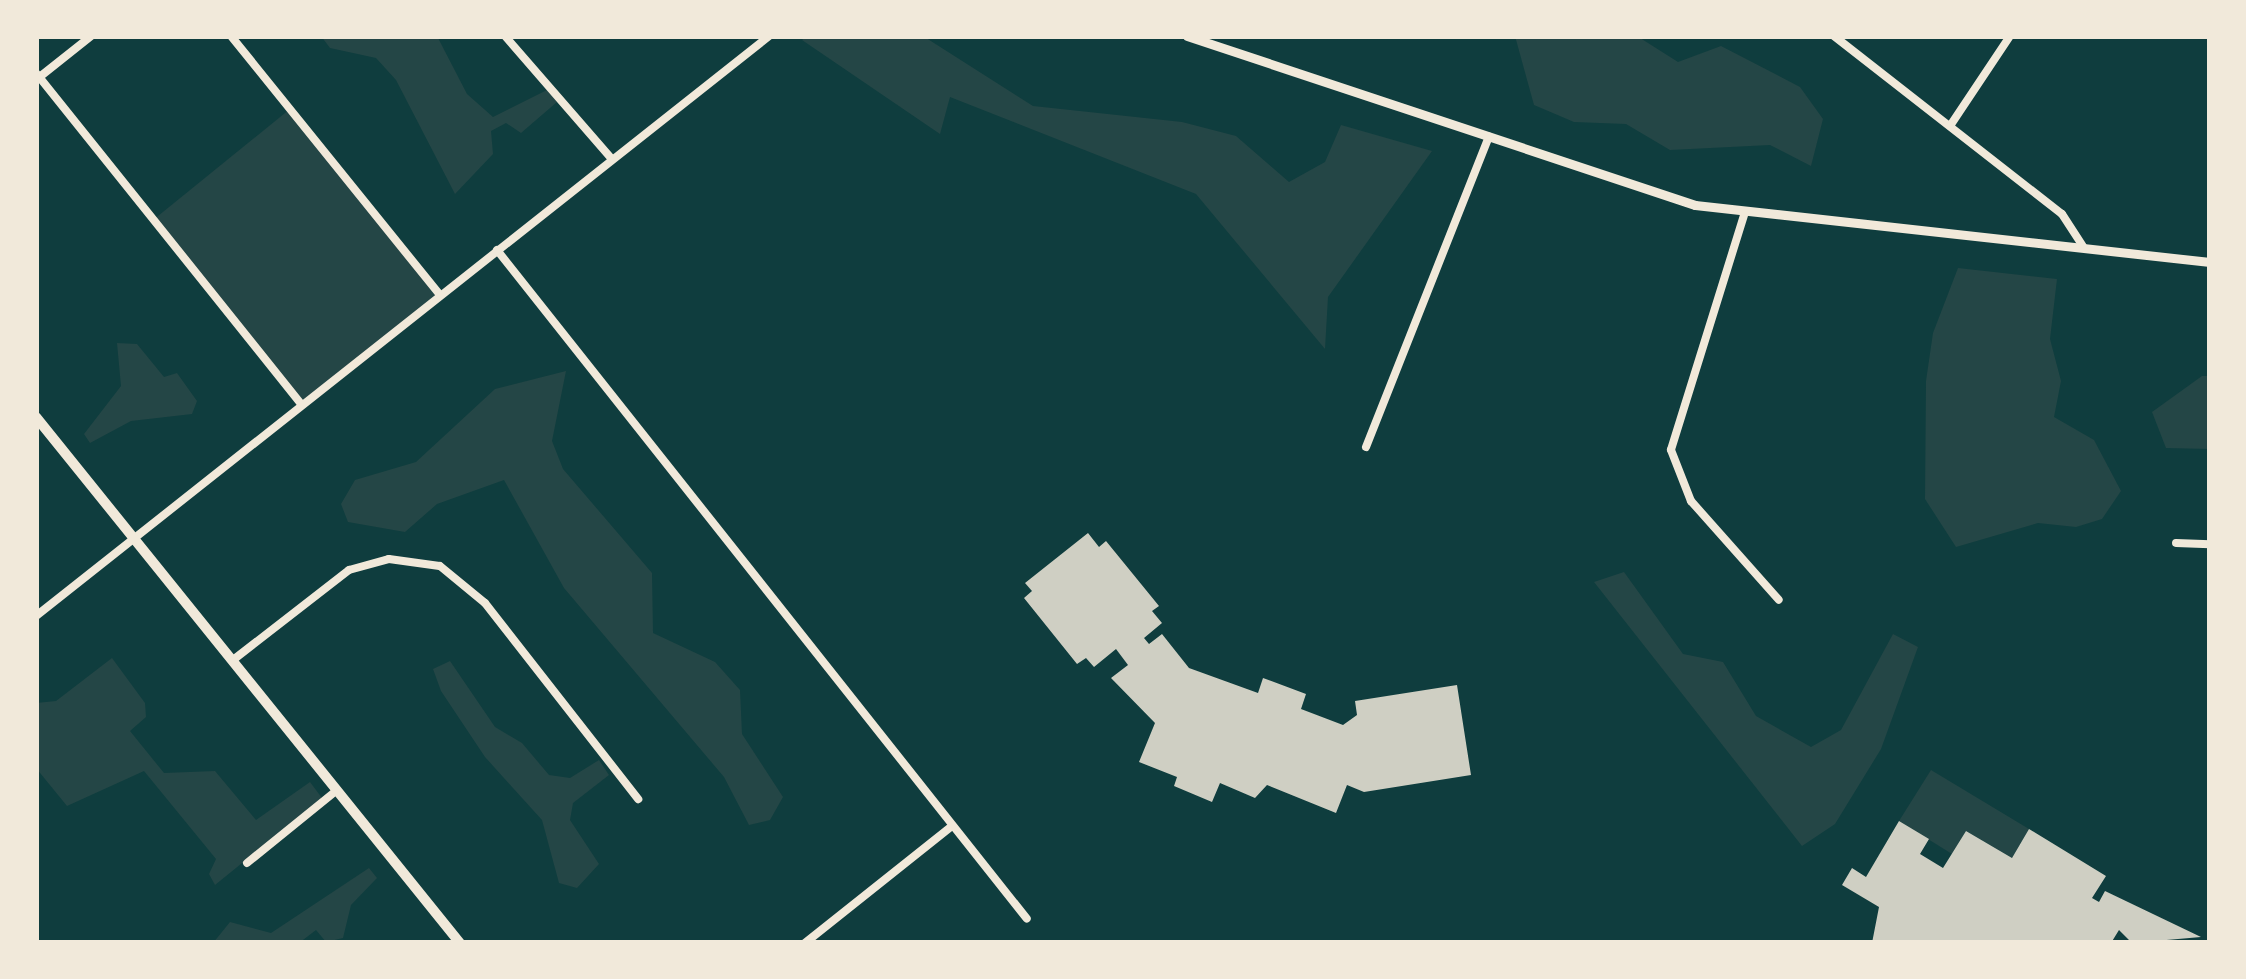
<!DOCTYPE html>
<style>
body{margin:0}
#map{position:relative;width:2246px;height:979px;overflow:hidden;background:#0f3d3e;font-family:Karla,sans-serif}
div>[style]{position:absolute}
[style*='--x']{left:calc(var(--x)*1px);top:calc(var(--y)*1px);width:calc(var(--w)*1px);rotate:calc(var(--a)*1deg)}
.green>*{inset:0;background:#244646;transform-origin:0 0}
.building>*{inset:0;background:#cfcfc3}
.minor>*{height:8px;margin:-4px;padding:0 4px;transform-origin:4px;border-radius:4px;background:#f1e9da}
.tertiary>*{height:9px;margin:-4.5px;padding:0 4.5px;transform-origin:4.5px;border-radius:4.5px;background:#f1e9da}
.secondary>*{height:10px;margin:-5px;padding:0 5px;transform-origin:5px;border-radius:5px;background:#f1e9da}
span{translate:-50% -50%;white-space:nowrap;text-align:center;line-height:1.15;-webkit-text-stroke:12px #f1e9da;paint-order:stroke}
.frame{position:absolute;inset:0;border:39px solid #f1e9da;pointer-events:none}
</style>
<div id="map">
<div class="green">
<div style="clip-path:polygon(321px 36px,437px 36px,467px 94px,493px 117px,547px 90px,557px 102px,521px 133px,506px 123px,491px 131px,493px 154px,455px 194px,396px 80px,376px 58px,330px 48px)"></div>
<div style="clip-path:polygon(807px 36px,923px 36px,1033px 106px,1182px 122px,1236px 136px,1289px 182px,1325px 162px,1341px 125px,1432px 151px,1328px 297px,1325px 349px,1196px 194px,950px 97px,940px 134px,802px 40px)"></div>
<div style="clip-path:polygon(1515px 36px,1637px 36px,1678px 62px,1721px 46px,1800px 87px,1823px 119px,1811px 166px,1770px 145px,1670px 150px,1626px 124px,1574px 122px,1534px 105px)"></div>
<div style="left:290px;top:109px;width:238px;height:175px;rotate:51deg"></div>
<div style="clip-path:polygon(1958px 268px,2057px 279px,2050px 339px,2061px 381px,2054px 417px,2094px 440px,2121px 491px,2102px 519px,2076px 527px,2038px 523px,1956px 547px,1925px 499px,1926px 381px,1933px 333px)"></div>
<div style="clip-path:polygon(117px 343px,137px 344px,164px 377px,177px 373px,197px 401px,192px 414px,131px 421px,90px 443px,84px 434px,121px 386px)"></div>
<div style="clip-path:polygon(566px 371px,552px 441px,563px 469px,652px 573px,653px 633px,715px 662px,740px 690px,742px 734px,783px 797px,770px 820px,749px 825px,724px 777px,564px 588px,504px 480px,437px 504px,405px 532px,348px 522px,341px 504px,355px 480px,416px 462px,495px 389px)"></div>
<div style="clip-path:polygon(2202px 376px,2210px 376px,2210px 449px,2166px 448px,2152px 412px)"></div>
<div style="clip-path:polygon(1624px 572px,1683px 654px,1723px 662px,1756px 716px,1811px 747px,1841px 730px,1893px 634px,1918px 647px,1881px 749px,1835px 824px,1802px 846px,1594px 582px)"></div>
<div style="clip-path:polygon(112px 658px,145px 703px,146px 717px,130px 731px,164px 773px,215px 771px,256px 820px,310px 782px,322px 798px,215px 885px,209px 874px,216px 859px,144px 771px,67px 806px,36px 768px,36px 703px,56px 701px)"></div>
<div style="clip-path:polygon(450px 661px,495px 727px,522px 743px,549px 775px,570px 778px,599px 760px,609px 775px,573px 803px,570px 820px,599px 864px,577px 888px,559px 883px,542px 820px,485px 757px,441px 691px,433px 669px)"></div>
<div style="clip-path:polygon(1931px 770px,2029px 829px,2012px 858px,1966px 831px,1952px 854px,1899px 821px)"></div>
<div style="clip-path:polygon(369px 868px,377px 878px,351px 905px,343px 938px,326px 942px,316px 930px,299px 943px,213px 943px,230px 922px,271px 933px)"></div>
</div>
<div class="building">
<div style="clip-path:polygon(1088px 533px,1099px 547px,1106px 541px,1159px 606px,1152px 611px,1162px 623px,1144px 638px,1149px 644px,1162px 634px,1189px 668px,1258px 693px,1263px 678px,1306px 694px,1301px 709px,1343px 725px,1357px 715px,1355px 701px,1457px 685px,1471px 775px,1364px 792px,1347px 785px,1336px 813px,1267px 785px,1255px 798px,1220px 783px,1212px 802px,1174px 786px,1177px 777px,1139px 762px,1155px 723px,1111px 678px,1128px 665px,1116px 649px,1094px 667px,1086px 658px,1077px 664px,1024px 598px,1032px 591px,1025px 583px)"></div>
<div style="clip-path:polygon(1899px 821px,1929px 839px,1920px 854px,1943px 868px,1966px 831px,2012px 858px,2029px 829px,2106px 876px,2092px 898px,2099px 902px,2105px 891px,2201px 937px,2132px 943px,2119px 930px,2111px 943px,1872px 943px,1879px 907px,1842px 885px,1852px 868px,1866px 877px)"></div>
</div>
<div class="minor">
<div style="--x:231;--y:36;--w:331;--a:51.1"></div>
<div style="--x:505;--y:36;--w:163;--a:49"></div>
<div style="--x:1834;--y:36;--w:289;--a:38"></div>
<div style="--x:2062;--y:214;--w:38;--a:57"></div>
<div style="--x:36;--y:73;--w:424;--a:51.3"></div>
<div style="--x:37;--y:79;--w:69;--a:-38.5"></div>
<div style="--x:1950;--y:126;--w:108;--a:-56.3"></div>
<div style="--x:1745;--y:212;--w:249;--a:107.3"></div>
<div style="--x:1671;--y:450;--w:55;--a:68.6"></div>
<div style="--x:1691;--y:501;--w:132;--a:48.4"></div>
<div style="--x:497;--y:250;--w:853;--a:51.61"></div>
<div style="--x:1366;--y:447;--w:334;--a:-68.4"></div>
<div style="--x:2176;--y:543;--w:34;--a:2"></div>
<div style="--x:36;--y:616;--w:935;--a:-38.35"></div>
<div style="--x:233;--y:660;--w:147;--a:-37.8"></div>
<div style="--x:349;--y:570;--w:41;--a:-15.4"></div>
<div style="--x:389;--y:559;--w:51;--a:7.8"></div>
<div style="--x:440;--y:566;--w:58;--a:39.4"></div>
<div style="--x:485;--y:603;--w:249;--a:52"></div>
<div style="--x:247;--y:863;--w:116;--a:-39"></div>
<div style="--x:805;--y:943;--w:188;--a:-38.5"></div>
</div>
<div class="tertiary">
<div style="--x:1187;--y:36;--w:535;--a:18.4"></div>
<div style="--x:1695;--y:205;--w:518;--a:6.32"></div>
</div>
<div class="secondary">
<div style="--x:36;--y:417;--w:676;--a:51.13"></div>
</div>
<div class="frame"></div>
</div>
